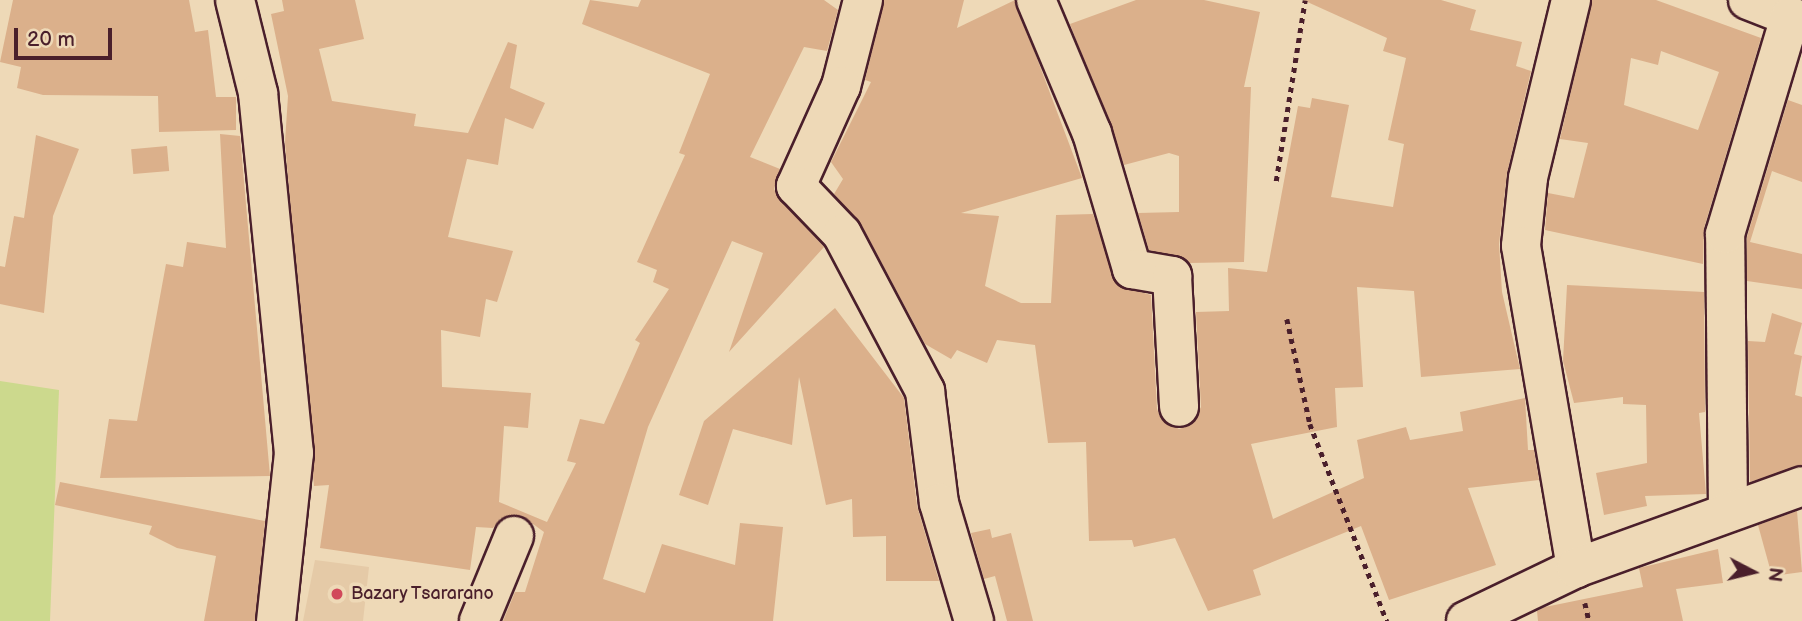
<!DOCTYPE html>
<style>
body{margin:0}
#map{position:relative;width:1802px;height:621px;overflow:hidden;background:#eed9b7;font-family:"Balsamiq Sans",sans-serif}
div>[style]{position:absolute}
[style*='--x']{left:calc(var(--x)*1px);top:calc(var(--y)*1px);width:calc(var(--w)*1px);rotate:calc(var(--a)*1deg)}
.built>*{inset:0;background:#e5caa7}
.green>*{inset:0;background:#ccd98d}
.building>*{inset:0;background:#dbb08b;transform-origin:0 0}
.path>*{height:4.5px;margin-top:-2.25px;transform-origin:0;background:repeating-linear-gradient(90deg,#4a1f2b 0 5px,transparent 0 10px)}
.roads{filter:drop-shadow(2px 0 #4a1f2b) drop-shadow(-2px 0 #4a1f2b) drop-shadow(0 2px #4a1f2b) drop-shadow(0 -2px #4a1f2b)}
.minor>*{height:38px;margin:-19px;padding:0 19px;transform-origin:19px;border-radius:19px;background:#eed9b7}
.dots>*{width:19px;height:19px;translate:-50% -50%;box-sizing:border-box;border:4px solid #eed9b7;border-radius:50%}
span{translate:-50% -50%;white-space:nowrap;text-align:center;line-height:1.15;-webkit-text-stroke:7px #eed9b7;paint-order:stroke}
.poi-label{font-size:18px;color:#4a1f2b}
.left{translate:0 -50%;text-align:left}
.north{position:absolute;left:1718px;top:537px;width:70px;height:70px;-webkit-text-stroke:5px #eed9b7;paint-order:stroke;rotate:97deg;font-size:19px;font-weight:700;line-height:28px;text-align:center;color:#4a1f2b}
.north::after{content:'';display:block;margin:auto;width:24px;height:32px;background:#4a1f2b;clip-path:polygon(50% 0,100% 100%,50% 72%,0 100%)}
.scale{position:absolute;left:14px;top:28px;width:98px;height:32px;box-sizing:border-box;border:4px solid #4a1f2b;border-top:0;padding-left:9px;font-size:21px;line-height:24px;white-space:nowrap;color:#4a1f2b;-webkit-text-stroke:5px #eed9b7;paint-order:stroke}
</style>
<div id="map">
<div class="built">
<div style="clip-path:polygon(315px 560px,369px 567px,363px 621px,303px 621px)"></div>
</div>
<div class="green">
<div style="clip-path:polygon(0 381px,59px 390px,50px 621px,0 621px)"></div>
</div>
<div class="building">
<div style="clip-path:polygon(13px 0,189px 0,195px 32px,208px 30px,216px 97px,236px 97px,236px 130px,159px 132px,158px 96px,43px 95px,17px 88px,21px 67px,0 62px)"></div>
<div style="clip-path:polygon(282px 0,355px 0,364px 39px,319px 49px,332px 101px,416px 114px,414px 126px,468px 133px,508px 42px,517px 45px,510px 88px,545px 103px,533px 129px,505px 118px,498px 165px,467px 159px,448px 237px,513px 251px,497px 302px,486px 299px,480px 337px,441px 330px,442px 387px,531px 393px,528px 428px,504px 426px,499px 502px,547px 522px,576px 463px,567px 461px,580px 419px,604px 424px,640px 343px,635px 340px,669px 289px,653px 282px,657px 270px,637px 262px,685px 155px,679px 153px,710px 74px,582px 24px,590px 0,638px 7px,641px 0,824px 0,838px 10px,827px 51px,804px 47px,750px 157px,780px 169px,774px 189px,780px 200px,824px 247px,729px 352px,763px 253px,732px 241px,648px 427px,603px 579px,645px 593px,662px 544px,735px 565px,740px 523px,783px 527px,773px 621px,503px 621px,515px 592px,525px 592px,544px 532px,522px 516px,501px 518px,493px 528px,476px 527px,470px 570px,320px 548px,329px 485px,314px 486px,285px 142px,288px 96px,271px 14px,284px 11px)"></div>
<div style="clip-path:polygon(884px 0,964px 0,957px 28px,1015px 0,1082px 178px,961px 213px,999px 216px,985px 286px,1021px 303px,1051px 303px,1056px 215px,1093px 214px,1117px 285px,1151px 295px,1157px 409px,1161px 419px,1179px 429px,1191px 425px,1201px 407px,1196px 312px,1229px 311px,1228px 268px,1267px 272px,1298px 106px,1310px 108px,1312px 98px,1349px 105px,1331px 197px,1393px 207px,1404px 144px,1388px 140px,1406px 58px,1383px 51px,1387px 38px,1303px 0,1441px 0,1476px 10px,1470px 30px,1522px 42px,1516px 66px,1531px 71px,1507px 173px,1499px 244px,1502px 292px,1520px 369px,1421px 377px,1414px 291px,1357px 287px,1363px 387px,1335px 388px,1337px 427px,1251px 444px,1273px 519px,1364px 478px,1357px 440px,1406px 427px,1410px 440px,1463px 431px,1460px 412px,1525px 398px,1528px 450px,1534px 450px,1539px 480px,1468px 488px,1496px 565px,1389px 600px,1361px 526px,1253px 570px,1261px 595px,1208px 611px,1175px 538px,1134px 547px,1132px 540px,1089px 541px,1086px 442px,1048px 443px,1035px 345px,997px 340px,987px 363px,957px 350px,951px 359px,925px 344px,861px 224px,834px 194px,843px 179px,831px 162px,871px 82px,865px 80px)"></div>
<div style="clip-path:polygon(1136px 0,1204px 0,1260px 12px,1244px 87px,1251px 87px,1244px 262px,1189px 263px,1149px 250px,1138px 213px,1179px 212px,1179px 156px,1169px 153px,1124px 165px,1070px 24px)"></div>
<div style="clip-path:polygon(evenodd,1592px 0,1656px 0,1761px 38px,1704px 228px,1703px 264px,1545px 230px,1548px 193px,1574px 198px,1588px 143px,1560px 139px,1592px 0,1661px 51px,1719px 72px,1698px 130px,1624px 105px,1631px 58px,1658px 65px,1661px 51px)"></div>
<div style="clip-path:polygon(1788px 100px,1802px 105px,1802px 182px,1772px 171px,1750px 242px,1802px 254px,1802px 289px,1747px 281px,1747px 237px)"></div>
<div style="clip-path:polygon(220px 134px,240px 136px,270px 476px,100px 478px,109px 419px,137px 421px,166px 264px,183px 267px,187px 242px,226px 248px)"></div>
<div style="clip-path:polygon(36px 135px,79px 149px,53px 216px,44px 313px,0 304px,0 266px,5px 267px,14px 216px,24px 218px)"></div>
<div style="left:167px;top:146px;width:25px;height:36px;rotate:85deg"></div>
<div style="clip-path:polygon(1567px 285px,1704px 292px,1705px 412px,1699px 413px,1706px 494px,1645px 496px,1647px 506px,1604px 515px,1596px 473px,1647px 463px,1646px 405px,1623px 404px,1623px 397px,1574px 403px,1563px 361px)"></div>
<div style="clip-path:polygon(835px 308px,904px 398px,917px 506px,939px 581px,886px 581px,886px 536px,853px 537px,852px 499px,826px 505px,799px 377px,792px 445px,733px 429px,708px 505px,679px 495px,704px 421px)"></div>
<div style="clip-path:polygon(1772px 313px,1802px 323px,1794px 354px,1802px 356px,1795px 395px,1802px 397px,1802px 465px,1750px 482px,1748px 341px,1765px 342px)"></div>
<div style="clip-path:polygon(60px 482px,265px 521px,255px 621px,204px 621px,216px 556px,177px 548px,149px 534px,152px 526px,55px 505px)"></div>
<div style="clip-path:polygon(1797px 511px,1802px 572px,1772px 576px,1758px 525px)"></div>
<div style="clip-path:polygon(990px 529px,992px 538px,1011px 533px,1033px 621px,1007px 621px,995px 576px,984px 579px,971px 533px)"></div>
<div style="clip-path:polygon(1718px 549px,1723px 583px,1676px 589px,1683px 621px,1538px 621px,1537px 611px,1545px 607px,1643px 587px,1639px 568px)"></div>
</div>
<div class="path">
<div style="--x:1276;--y:181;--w:183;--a:-80.9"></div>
<div style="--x:1287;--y:319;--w:107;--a:77.6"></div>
<div style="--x:1310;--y:424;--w:212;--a:68.7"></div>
<div style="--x:1585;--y:603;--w:18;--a:77"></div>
</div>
<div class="roads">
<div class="minor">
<div style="--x:235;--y:0;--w:96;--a:76.1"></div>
<div style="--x:258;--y:93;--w:362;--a:84.3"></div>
<div style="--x:294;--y:453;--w:169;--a:96.1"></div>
<div style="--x:863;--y:0;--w:89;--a:104.3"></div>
<div style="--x:841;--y:86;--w:110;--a:114.2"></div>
<div style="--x:796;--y:186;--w:66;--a:46.2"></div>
<div style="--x:842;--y:234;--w:178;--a:62.1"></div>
<div style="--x:925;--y:391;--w:113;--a:82.9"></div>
<div style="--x:939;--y:503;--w:123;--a:73.5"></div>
<div style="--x:1036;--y:0;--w:144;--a:67.2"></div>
<div style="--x:1092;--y:133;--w:142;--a:73.6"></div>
<div style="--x:1132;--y:269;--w:41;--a:9.9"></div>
<div style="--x:1172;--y:276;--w:131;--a:86.9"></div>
<div style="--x:1571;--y:0;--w:183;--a:103.6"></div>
<div style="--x:1528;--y:178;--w:68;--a:95.9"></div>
<div style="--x:1521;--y:246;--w:327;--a:80.3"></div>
<div style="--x:1748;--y:0;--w:58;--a:21.3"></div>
<div style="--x:1728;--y:508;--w:274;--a:-90.6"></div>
<div style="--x:1725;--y:234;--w:227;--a:-73.3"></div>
<div style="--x:479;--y:621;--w:92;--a:-67.6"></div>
<div style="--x:1466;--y:621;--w:122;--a:-25.7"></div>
<div style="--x:1576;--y:568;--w:240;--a:-19.9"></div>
</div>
</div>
<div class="dots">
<div style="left:337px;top:594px;background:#d1495b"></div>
</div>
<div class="poi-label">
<span class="left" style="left:351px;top:594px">Bazary Tsararano</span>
</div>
<div class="north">N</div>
<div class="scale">20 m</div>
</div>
